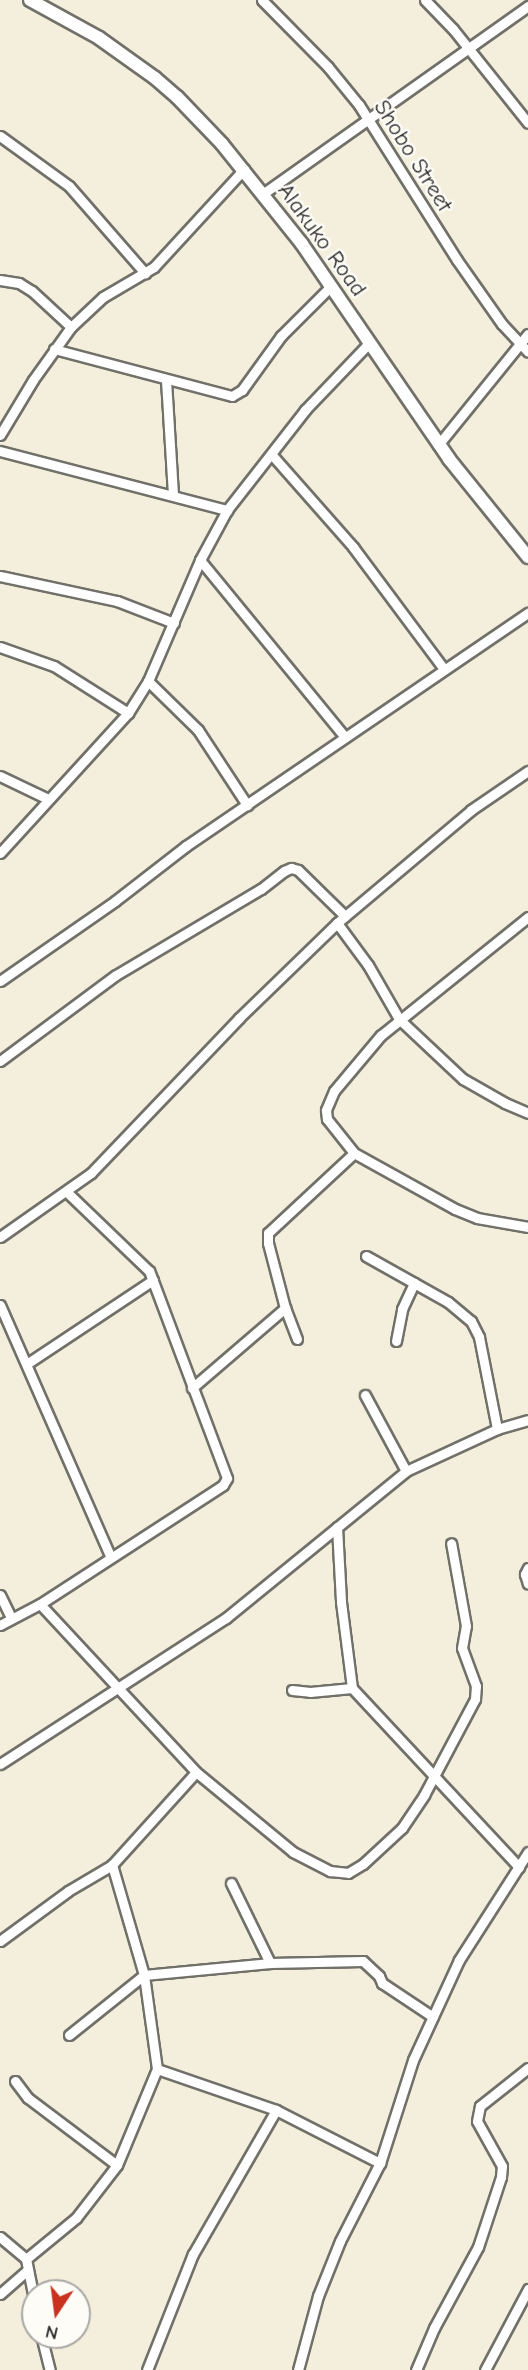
<!DOCTYPE html>
<style>
body{margin:0}
#map{position:relative;width:528px;height:2370px;overflow:hidden;background:#f4efdc;font-family:"Comic Neue",sans-serif}
div>[style]{position:absolute}
[style*='--x']{left:calc(var(--x)*1px);top:calc(var(--y)*1px);width:calc(var(--w)*1px);rotate:calc(var(--a)*1deg)}
.roads{filter:drop-shadow(2px 0 #717069) drop-shadow(-2px 0 #717069) drop-shadow(0 2px #717069) drop-shadow(0 -2px #717069)}
.minor>*{height:9px;margin:-4.5px;padding:0 4.5px;transform-origin:4.5px;border-radius:4.5px;background:#fff}
.secondary>*{height:12px;margin:-6px;padding:0 6px;transform-origin:6px;border-radius:6px;background:#fff}
span{translate:-50% -50%;white-space:nowrap;text-align:center;line-height:1.15;-webkit-text-stroke:5px #fdfcf7;paint-order:stroke}
.street-label{font-size:23px;color:#2b2b2b}
.north{position:absolute;left:21px;top:2279px;width:70px;height:70px;box-sizing:border-box;background:#fdfcf7;border:2px solid #a9a8a5;border-radius:50%;rotate:193deg;font-size:19px;font-weight:700;line-height:28px;text-align:center;color:#2b2b2b}
.north::after{content:'';display:block;margin:auto;width:24px;height:32px;background:#c8321e;clip-path:polygon(50% 0,100% 100%,50% 72%,0 100%)}
</style>
<div id="map">
<div class="roads">
<div class="minor">
<div style="--x:262;--y:0;--w:94;--a:45.4"></div>
<div style="--x:328;--y:67;--w:49;--a:50.8"></div>
<div style="--x:359;--y:105;--w:183;--a:57.7"></div>
<div style="--x:457;--y:260;--w:78;--a:54.9"></div>
<div style="--x:502;--y:324;--w:38;--a:47"></div>
<div style="--x:425;--y:0;--w:40;--a:46"></div>
<div style="--x:453;--y:29;--w:120;--a:51.4"></div>
<div style="--x:0;--y:136;--w:85;--a:35.9"></div>
<div style="--x:69;--y:186;--w:116;--a:48.9"></div>
<div style="--x:264;--y:193;--w:324;--a:-35.3"></div>
<div style="--x:0;--y:280;--w:19;--a:9"></div>
<div style="--x:19;--y:283;--w:15;--a:32"></div>
<div style="--x:32;--y:291;--w:53;--a:42.7"></div>
<div style="--x:54;--y:349;--w:184;--a:14.8"></div>
<div style="--x:232;--y:396;--w:12;--a:-31"></div>
<div style="--x:242;--y:390;--w:67;--a:-54.2"></div>
<div style="--x:281;--y:336;--w:71;--a:-45"></div>
<div style="--x:166;--y:380;--w:115;--a:86.5"></div>
<div style="--x:0;--y:435;--w:64;--a:-59"></div>
<div style="--x:33;--y:380;--w:65;--a:-54.4"></div>
<div style="--x:71;--y:327;--w:44;--a:-43.2"></div>
<div style="--x:103;--y:297;--w:59;--a:-30.5"></div>
<div style="--x:154;--y:267;--w:133;--a:-47.4"></div>
<div style="--x:438;--y:445;--w:143;--a:-51"></div>
<div style="--x:0;--y:451;--w:235;--a:14.6"></div>
<div style="--x:272;--y:455;--w:123;--a:48.6"></div>
<div style="--x:353;--y:547;--w:152;--a:53.3"></div>
<div style="--x:200;--y:560;--w:227;--a:50.7"></div>
<div style="--x:0;--y:576;--w:120;--a:12.1"></div>
<div style="--x:117;--y:601;--w:61;--a:21.1"></div>
<div style="--x:0;--y:647;--w:57;--a:19.4"></div>
<div style="--x:54;--y:666;--w:88;--a:32.4"></div>
<div style="--x:148;--y:681;--w:70;--a:44.4"></div>
<div style="--x:198;--y:730;--w:90;--a:56.8"></div>
<div style="--x:0;--y:776;--w:53;--a:25.6"></div>
<div style="--x:0;--y:853;--w:190;--a:-47.6"></div>
<div style="--x:128;--y:713;--w:38;--a:-58"></div>
<div style="--x:148;--y:681;--w:132;--a:-66.7"></div>
<div style="--x:200;--y:560;--w:57;--a:-61.6"></div>
<div style="--x:227;--y:510;--w:127;--a:-52"></div>
<div style="--x:305;--y:410;--w:94;--a:-46.3"></div>
<div style="--x:528;--y:917;--w:189;--a:141.2"></div>
<div style="--x:381;--y:1035;--w:73;--a:130"></div>
<div style="--x:334;--y:1091;--w:21;--a:113"></div>
<div style="--x:326;--y:1110;--w:9;--a:84"></div>
<div style="--x:327;--y:1119;--w:43;--a:51.5"></div>
<div style="--x:354;--y:1153;--w:115;--a:29"></div>
<div style="--x:455;--y:1209;--w:24;--a:22"></div>
<div style="--x:477;--y:1218;--w:52;--a:10"></div>
<div style="--x:337;--y:923;--w:52;--a:53.6"></div>
<div style="--x:368;--y:965;--w:62;--a:60.1"></div>
<div style="--x:399;--y:1019;--w:88;--a:43.2"></div>
<div style="--x:463;--y:1079;--w:48;--a:29.7"></div>
<div style="--x:505;--y:1103;--w:25;--a:23"></div>
<div style="--x:0;--y:981;--w:140;--a:-34.8"></div>
<div style="--x:115;--y:901;--w:90;--a:-37.8"></div>
<div style="--x:186;--y:846;--w:414;--a:-34.3"></div>
<div style="--x:0;--y:1061;--w:144;--a:-36.6"></div>
<div style="--x:116;--y:975;--w:169;--a:-30.7"></div>
<div style="--x:261;--y:889;--w:29;--a:-38"></div>
<div style="--x:284;--y:871;--w:8;--a:-23"></div>
<div style="--x:291;--y:868;--w:7;--a:16"></div>
<div style="--x:298;--y:870;--w:66;--a:44.4"></div>
<div style="--x:0;--y:1237;--w:111;--a:-35.1"></div>
<div style="--x:91;--y:1173;--w:214;--a:-46.3"></div>
<div style="--x:239;--y:1018;--w:136;--a:-44.1"></div>
<div style="--x:337;--y:923;--w:175;--a:-40.1"></div>
<div style="--x:471;--y:810;--w:69;--a:-34.4"></div>
<div style="--x:366;--y:1256;--w:94;--a:29.3"></div>
<div style="--x:448;--y:1302;--w:30;--a:40"></div>
<div style="--x:471;--y:1321;--w:18;--a:63"></div>
<div style="--x:479;--y:1337;--w:94;--a:78.9"></div>
<div style="--x:0;--y:1305;--w:273;--a:66.3"></div>
<div style="--x:297;--y:1339;--w:33;--a:-111"></div>
<div style="--x:285;--y:1308;--w:67;--a:-104.7"></div>
<div style="--x:268;--y:1243;--w:10;--a:-90"></div>
<div style="--x:268;--y:1233;--w:117;--a:-42.9"></div>
<div style="--x:396;--y:1341;--w:33;--a:-79"></div>
<div style="--x:402;--y:1309;--w:29;--a:-65"></div>
<div style="--x:28;--y:1363;--w:150;--a:-33.6"></div>
<div style="--x:192;--y:1388;--w:123;--a:-40.7"></div>
<div style="--x:365;--y:1395;--w:86;--a:61.7"></div>
<div style="--x:337;--y:1527;--w:75;--a:86.9"></div>
<div style="--x:341;--y:1602;--w:87;--a:82.7"></div>
<div style="--x:352;--y:1688;--w:245;--a:47"></div>
<div style="--x:528;--y:1568;--w:7;--a:117"></div>
<div style="--x:525;--y:1574;--w:10;--a:73"></div>
<div style="--x:0;--y:1595;--w:25;--a:64"></div>
<div style="--x:40;--y:1604;--w:229;--a:47.1"></div>
<div style="--x:196;--y:1772;--w:126;--a:39.5"></div>
<div style="--x:293;--y:1852;--w:42;--a:27.2"></div>
<div style="--x:330;--y:1871;--w:18;--a:6"></div>
<div style="--x:348;--y:1873;--w:17;--a:-31"></div>
<div style="--x:363;--y:1864;--w:53;--a:-42.7"></div>
<div style="--x:402;--y:1828;--w:40;--a:-56"></div>
<div style="--x:424;--y:1795;--w:109;--a:-62"></div>
<div style="--x:475;--y:1699;--w:13;--a:-86"></div>
<div style="--x:476;--y:1686;--w:40;--a:-110.2"></div>
<div style="--x:462;--y:1648;--w:22;--a:-80"></div>
<div style="--x:466;--y:1626;--w:84;--a:-100.2"></div>
<div style="--x:0;--y:1625;--w:45;--a:-27.7"></div>
<div style="--x:40;--y:1604;--w:218;--a:-33"></div>
<div style="--x:223;--y:1485;--w:8;--a:-60"></div>
<div style="--x:227;--y:1478;--w:221;--a:-110.6"></div>
<div style="--x:149;--y:1271;--w:115;--a:-136.1"></div>
<div style="--x:292;--y:1690;--w:18;--a:6"></div>
<div style="--x:310;--y:1692;--w:42;--a:-5.4"></div>
<div style="--x:0;--y:1764;--w:269;--a:-32.9"></div>
<div style="--x:226;--y:1618;--w:232;--a:-39.2"></div>
<div style="--x:406;--y:1471;--w:100;--a:-24.8"></div>
<div style="--x:497;--y:1429;--w:32;--a:-16"></div>
<div style="--x:231;--y:1883;--w:89;--a:64"></div>
<div style="--x:0;--y:1941;--w:84;--a:-36.3"></div>
<div style="--x:68;--y:1891;--w:51;--a:-30.6"></div>
<div style="--x:112;--y:1865;--w:125;--a:-47.9"></div>
<div style="--x:69;--y:2035;--w:96;--a:-38.7"></div>
<div style="--x:144;--y:1975;--w:127;--a:-5.4"></div>
<div style="--x:270;--y:1963;--w:93;--a:-1.2"></div>
<div style="--x:363;--y:1961;--w:22;--a:43"></div>
<div style="--x:379;--y:1976;--w:8;--a:67"></div>
<div style="--x:382;--y:1983;--w:61;--a:33.7"></div>
<div style="--x:157;--y:2069;--w:126;--a:19"></div>
<div style="--x:276;--y:2110;--w:117;--a:27"></div>
<div style="--x:15;--y:2081;--w:21;--a:53"></div>
<div style="--x:28;--y:2098;--w:111;--a:37"></div>
<div style="--x:0;--y:2237;--w:34;--a:40"></div>
<div style="--x:26;--y:2259;--w:46;--a:78.7"></div>
<div style="--x:26;--y:2259;--w:65;--a:-39.4"></div>
<div style="--x:76;--y:2218;--w:67;--a:-52.3"></div>
<div style="--x:117;--y:2165;--w:104;--a:-67.4"></div>
<div style="--x:157;--y:2069;--w:95;--a:-97.9"></div>
<div style="--x:144;--y:1975;--w:115;--a:-106.2"></div>
<div style="--x:0;--y:2294;--w:37;--a:-41"></div>
<div style="--x:41;--y:2335;--w:36;--a:76"></div>
<div style="--x:147;--y:2370;--w:125;--a:-68.4"></div>
<div style="--x:193;--y:2254;--w:166;--a:-60"></div>
<div style="--x:298;--y:2370;--w:77;--a:-74.9"></div>
<div style="--x:318;--y:2296;--w:59;--a:-68.2"></div>
<div style="--x:340;--y:2241;--w:88;--a:-62.9"></div>
<div style="--x:380;--y:2163;--w:108;--a:-72.2"></div>
<div style="--x:413;--y:2060;--w:110;--a:-65.3"></div>
<div style="--x:459;--y:1960;--w:128;--a:-57.4"></div>
<div style="--x:416;--y:2370;--w:46;--a:-66.8"></div>
<div style="--x:434;--y:2328;--w:92;--a:-61.5"></div>
<div style="--x:478;--y:2247;--w:74;--a:-71.8"></div>
<div style="--x:501;--y:2177;--w:11;--a:-85"></div>
<div style="--x:502;--y:2166;--w:51;--a:-119.1"></div>
<div style="--x:477;--y:2121;--w:15;--a:-79"></div>
<div style="--x:480;--y:2106;--w:61;--a:-38.4"></div>
<div style="--x:485;--y:2370;--w:92;--a:-62"></div>
</div>
<div class="secondary">
<div style="--x:30;--y:0;--w:79;--a:28.8"></div>
<div style="--x:99;--y:38;--w:69;--a:35.5"></div>
<div style="--x:155;--y:78;--w:29;--a:41"></div>
<div style="--x:177;--y:97;--w:65;--a:46.2"></div>
<div style="--x:222;--y:144;--w:128;--a:51.3"></div>
<div style="--x:302;--y:244;--w:260;--a:55.6"></div>
<div style="--x:449;--y:459;--w:126;--a:51.1"></div>
</div>
</div>
<div class="street-label">
<span style="left:413px;top:156px;rotate:58deg">Shobo Street</span>
<span style="left:322px;top:240px;rotate:54deg">Alakuko Road</span>
</div>
<div class="north">N</div>
</div>
